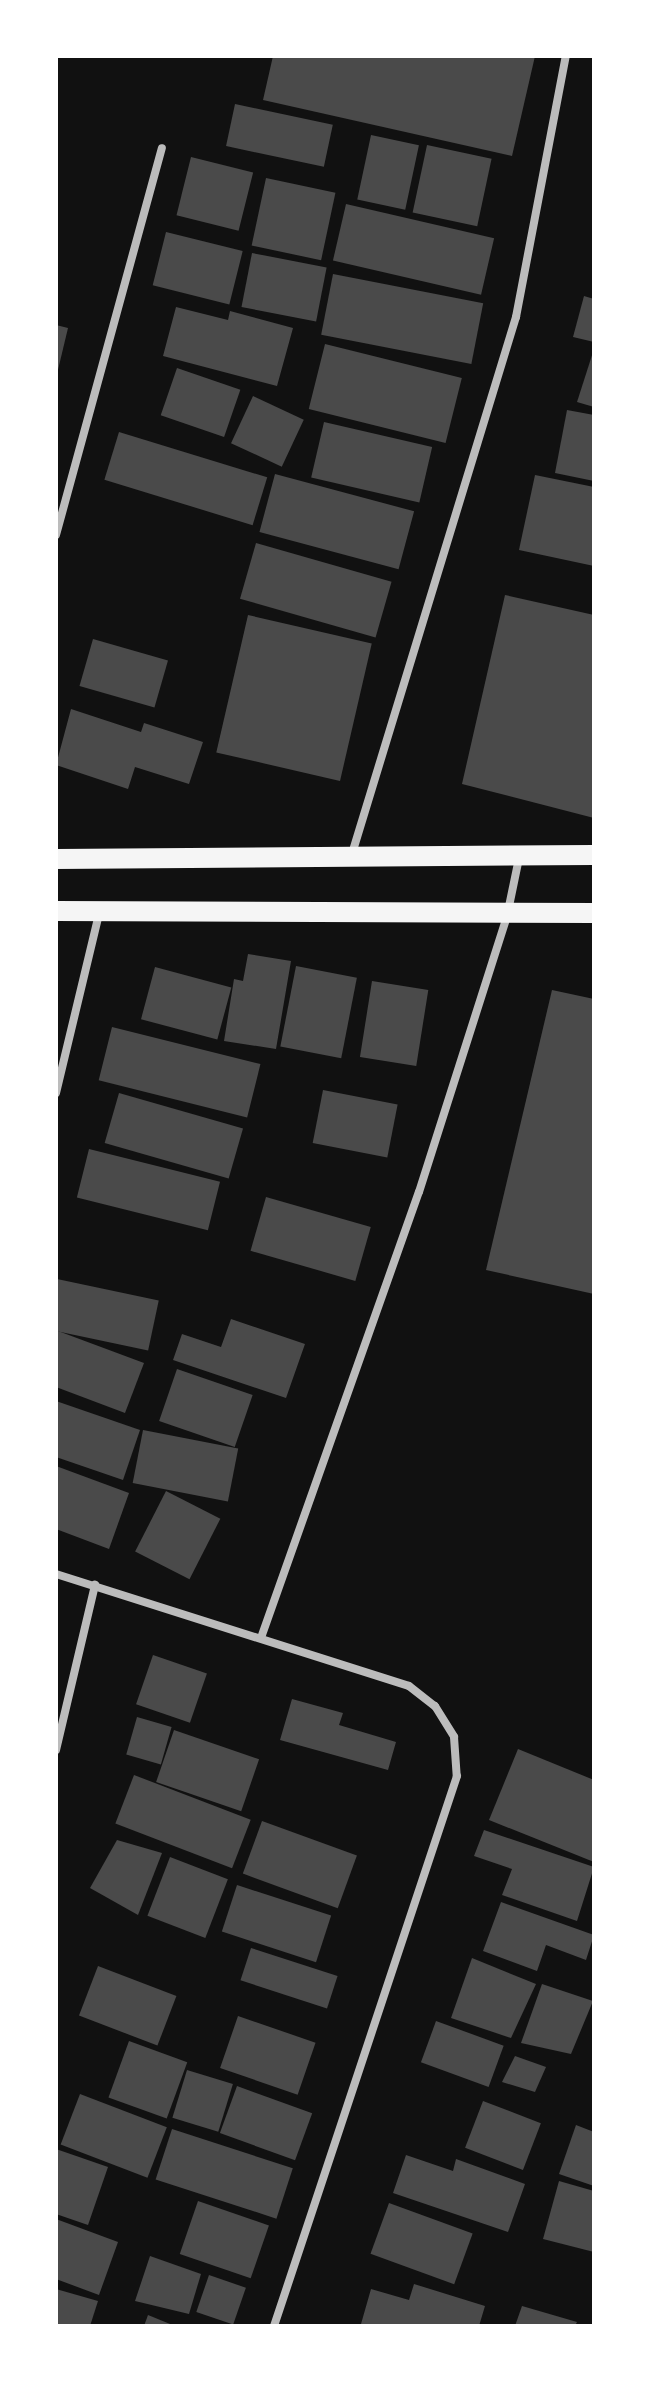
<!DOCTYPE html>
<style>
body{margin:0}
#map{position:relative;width:650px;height:2382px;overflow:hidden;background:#111;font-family:Lato,sans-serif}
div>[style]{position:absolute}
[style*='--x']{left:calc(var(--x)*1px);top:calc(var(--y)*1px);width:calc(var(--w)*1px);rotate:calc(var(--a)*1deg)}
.building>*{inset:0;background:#4a4a4a;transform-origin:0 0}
.minor>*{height:8px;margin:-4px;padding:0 4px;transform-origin:4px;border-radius:4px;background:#bcbcbc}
.primary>*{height:20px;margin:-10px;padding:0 10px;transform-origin:10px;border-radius:10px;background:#f5f5f5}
span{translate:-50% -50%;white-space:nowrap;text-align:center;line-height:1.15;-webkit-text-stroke:6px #fff;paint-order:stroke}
.frame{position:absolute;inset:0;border:58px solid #fff;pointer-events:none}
</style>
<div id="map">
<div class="building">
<div style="clip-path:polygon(273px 56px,535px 56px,512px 156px,263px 100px)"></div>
<div style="left:235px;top:104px;width:100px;height:43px;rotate:12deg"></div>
<div style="left:371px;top:135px;width:49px;height:66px;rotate:12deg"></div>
<div style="left:427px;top:145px;width:66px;height:69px;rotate:12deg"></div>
<div style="left:191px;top:157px;width:64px;height:60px;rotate:14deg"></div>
<div style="left:266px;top:178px;width:71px;height:69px;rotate:12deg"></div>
<div style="left:346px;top:204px;width:152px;height:58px;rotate:13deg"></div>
<div style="left:166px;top:232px;width:79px;height:55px;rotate:14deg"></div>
<div style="left:252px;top:253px;width:76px;height:55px;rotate:11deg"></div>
<div style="left:333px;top:274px;width:153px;height:62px;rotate:11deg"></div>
<div style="clip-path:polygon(584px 296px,594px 299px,594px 342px,573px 337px)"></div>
<div style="clip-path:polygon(176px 307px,228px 320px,230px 311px,293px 328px,277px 386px,163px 356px)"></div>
<div style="clip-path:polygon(56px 325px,68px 328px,57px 374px,56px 374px)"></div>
<div style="left:325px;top:344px;width:141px;height:67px;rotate:14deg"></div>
<div style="clip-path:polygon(594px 349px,594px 407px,577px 402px)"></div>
<div style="left:177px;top:368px;width:67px;height:50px;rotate:19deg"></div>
<div style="left:253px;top:396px;width:56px;height:52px;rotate:25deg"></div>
<div style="clip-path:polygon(567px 410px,594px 415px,594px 481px,555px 473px)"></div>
<div style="left:324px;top:422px;width:111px;height:57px;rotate:13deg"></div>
<div style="left:119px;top:432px;width:155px;height:50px;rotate:17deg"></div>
<div style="left:275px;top:474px;width:144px;height:60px;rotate:15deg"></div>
<div style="clip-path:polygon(535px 475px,594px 487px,594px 566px,519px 550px)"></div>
<div style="left:256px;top:543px;width:141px;height:58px;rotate:16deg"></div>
<div style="clip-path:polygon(505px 595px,594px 615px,594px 818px,462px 784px)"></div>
<div style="left:248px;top:615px;width:127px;height:141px;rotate:13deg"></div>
<div style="left:93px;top:639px;width:78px;height:49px;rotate:16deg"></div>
<div style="clip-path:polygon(71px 709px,141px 732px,144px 723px,203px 742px,189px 784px,135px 767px,128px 789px,56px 765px)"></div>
<div style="clip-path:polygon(248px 954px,291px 961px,276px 1049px,224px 1041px,234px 979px,243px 981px)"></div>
<div style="left:296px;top:966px;width:62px;height:82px;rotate:11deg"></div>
<div style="left:155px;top:967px;width:79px;height:54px;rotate:15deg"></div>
<div style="left:372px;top:981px;width:57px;height:77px;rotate:9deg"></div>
<div style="clip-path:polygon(552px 990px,594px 999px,594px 1294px,486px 1270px)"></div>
<div style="left:112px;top:1027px;width:153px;height:55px;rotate:14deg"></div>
<div style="left:323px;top:1090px;width:76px;height:54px;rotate:11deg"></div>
<div style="left:119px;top:1093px;width:129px;height:52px;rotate:16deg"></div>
<div style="left:89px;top:1149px;width:135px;height:50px;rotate:14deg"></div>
<div style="left:266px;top:1197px;width:109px;height:56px;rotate:16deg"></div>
<div style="left:57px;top:1279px;width:104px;height:51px;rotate:12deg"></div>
<div style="clip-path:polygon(231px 1319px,305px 1344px,286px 1398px,173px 1360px,182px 1334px,221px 1347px)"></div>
<div style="clip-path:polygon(58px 1331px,144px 1363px,125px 1413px,56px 1387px)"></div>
<div style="left:177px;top:1369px;width:80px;height:55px;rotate:19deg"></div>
<div style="clip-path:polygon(56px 1401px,140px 1430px,123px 1480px,56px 1457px)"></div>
<div style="left:143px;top:1430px;width:97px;height:54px;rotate:11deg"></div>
<div style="clip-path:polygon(56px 1466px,129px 1493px,109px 1549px,56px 1529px)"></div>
<div style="left:166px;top:1491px;width:61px;height:68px;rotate:27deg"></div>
<div style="left:153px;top:1655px;width:57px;height:52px;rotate:19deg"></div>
<div style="clip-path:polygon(292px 1699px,343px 1713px,339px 1725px,396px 1742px,388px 1770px,280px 1740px)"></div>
<div style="left:137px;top:1717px;width:36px;height:39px;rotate:16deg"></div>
<div style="left:174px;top:1730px;width:90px;height:55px;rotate:19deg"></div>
<div style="clip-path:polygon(518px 1749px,594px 1780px,594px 1862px,489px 1820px)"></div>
<div style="left:134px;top:1775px;width:125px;height:52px;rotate:21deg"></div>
<div style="left:262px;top:1821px;width:101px;height:56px;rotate:20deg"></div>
<div style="clip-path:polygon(484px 1830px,594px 1867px,577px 1921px,502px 1895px,512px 1869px,474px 1856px)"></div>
<div style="clip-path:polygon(117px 1840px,162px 1853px,138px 1915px,90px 1888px)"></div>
<div style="left:170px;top:1857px;width:62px;height:63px;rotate:21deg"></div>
<div style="left:237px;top:1885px;width:99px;height:49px;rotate:18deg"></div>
<div style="clip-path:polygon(501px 1902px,594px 1935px,586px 1960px,546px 1945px,537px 1971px,483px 1951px)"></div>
<div style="left:251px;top:1948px;width:91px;height:34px;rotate:18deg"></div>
<div style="clip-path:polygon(472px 1958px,536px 1984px,511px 2038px,451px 2018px)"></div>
<div style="left:98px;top:1966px;width:84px;height:53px;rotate:21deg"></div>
<div style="clip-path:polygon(542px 1984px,593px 2001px,571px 2054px,521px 2043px)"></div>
<div style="left:238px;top:2016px;width:82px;height:55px;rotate:19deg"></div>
<div style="left:436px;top:2021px;width:72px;height:44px;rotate:20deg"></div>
<div style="left:129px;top:2041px;width:62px;height:60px;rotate:20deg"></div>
<div style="clip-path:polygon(515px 2056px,546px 2067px,535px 2092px,502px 2082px)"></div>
<div style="left:187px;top:2070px;width:48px;height:50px;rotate:17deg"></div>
<div style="left:237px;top:2086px;width:80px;height:50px;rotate:20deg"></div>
<div style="left:80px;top:2094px;width:93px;height:54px;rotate:21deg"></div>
<div style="left:483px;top:2101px;width:62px;height:50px;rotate:21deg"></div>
<div style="clip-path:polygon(576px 2125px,594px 2132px,594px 2186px,559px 2174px)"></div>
<div style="left:172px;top:2129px;width:127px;height:53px;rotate:18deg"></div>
<div style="clip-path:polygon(56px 2149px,108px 2167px,88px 2225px,56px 2214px)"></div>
<div style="clip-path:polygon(406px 2155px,453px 2171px,456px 2159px,525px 2184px,508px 2232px,393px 2193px)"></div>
<div style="clip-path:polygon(559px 2181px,594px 2191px,594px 2252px,543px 2239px)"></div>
<div style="left:198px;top:2201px;width:75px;height:56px;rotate:19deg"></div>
<div style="left:389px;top:2203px;width:89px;height:54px;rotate:20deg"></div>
<div style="clip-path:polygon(56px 2219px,118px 2242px,99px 2295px,56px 2279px)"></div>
<div style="clip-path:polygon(150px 2256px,201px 2274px,189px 2314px,135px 2301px)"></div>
<div style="left:209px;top:2275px;width:39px;height:39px;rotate:19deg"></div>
<div style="clip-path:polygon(414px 2284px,485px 2306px,479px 2326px,361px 2324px,371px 2289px,409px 2300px)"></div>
<div style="clip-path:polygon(56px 2289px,98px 2301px,90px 2326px,56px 2326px)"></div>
<div style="clip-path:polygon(522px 2306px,577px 2322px,575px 2326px,515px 2326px)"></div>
<div style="clip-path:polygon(148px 2315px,175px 2326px,144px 2326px)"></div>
</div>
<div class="minor">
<div style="--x:56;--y:535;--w:401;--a:-74.7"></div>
<div style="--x:351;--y:857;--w:565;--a:-73.01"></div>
<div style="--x:516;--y:317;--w:266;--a:-79.2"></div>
<div style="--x:56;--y:1093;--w:184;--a:-76.5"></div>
<div style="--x:56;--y:1574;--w:370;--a:17.6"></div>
<div style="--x:409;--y:1686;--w:33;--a:38"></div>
<div style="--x:435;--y:1706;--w:36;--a:58"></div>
<div style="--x:454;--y:1737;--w:39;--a:86"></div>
<div style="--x:457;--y:1776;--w:580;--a:108.4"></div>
<div style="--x:262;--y:1635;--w:470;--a:-70.5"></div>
<div style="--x:419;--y:1192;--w:290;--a:-72.3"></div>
<div style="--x:507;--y:916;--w:59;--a:-78.3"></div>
<div style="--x:56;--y:1750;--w:170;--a:-76.7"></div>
</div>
<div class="primary">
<div style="--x:56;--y:859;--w:538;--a:-0.43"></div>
<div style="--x:56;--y:911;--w:538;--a:0.21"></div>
</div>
<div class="frame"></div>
</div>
